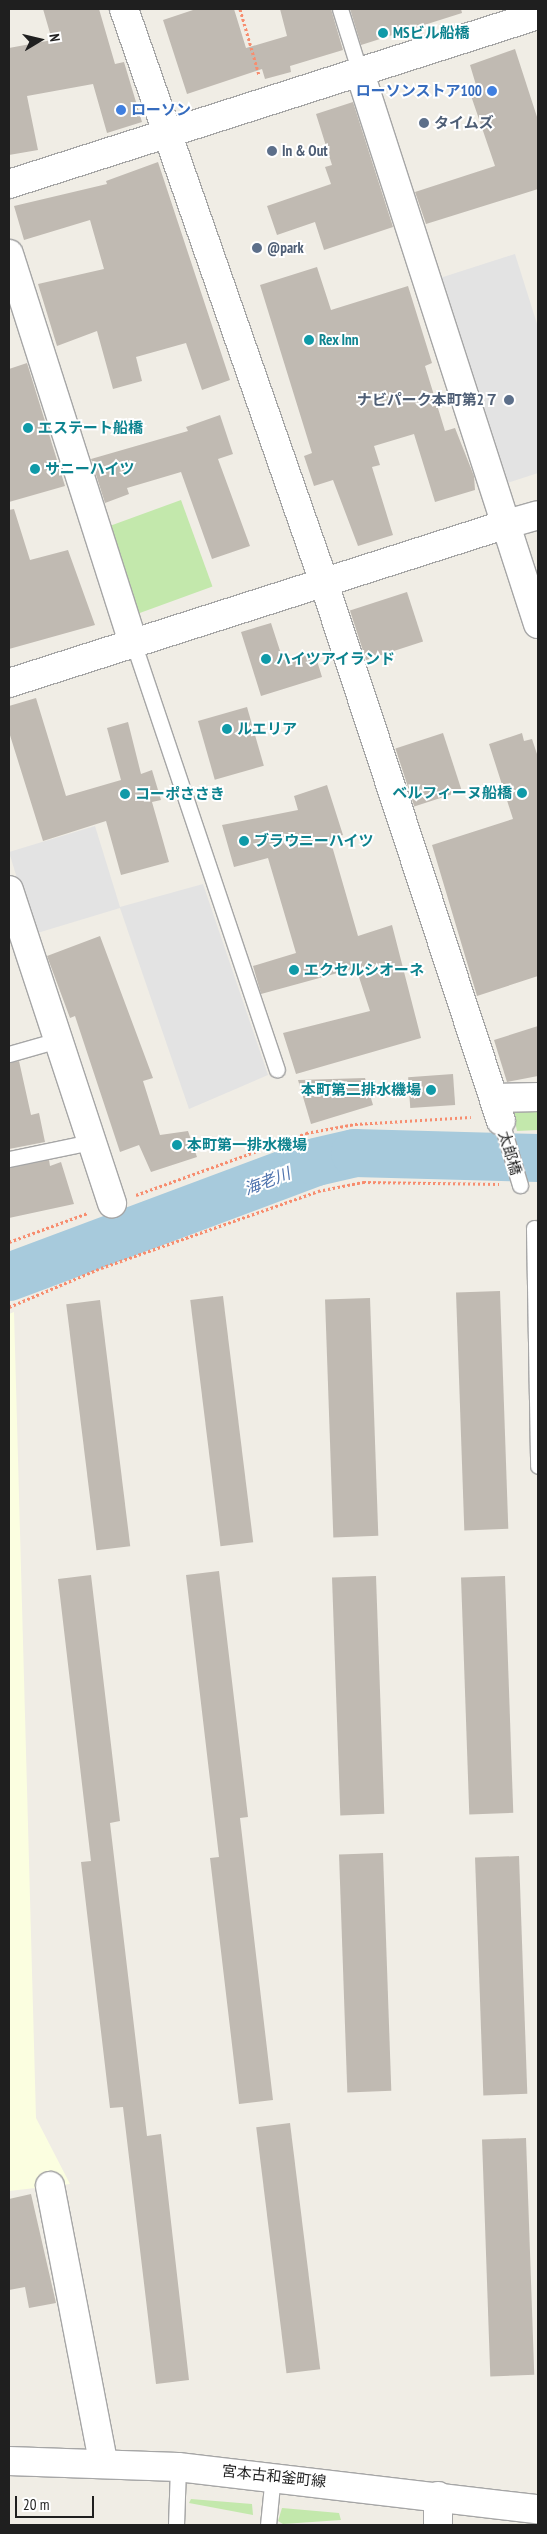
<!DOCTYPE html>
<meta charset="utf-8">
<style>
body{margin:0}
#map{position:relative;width:547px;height:2534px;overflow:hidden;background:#f0ede5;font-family:"PT Sans Narrow","Noto Sans JP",sans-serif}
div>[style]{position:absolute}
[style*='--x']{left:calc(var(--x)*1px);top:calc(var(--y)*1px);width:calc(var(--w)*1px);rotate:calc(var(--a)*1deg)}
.education>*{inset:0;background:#fbfee0}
.grass>*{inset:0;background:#c3e8ac;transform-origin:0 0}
.parking>*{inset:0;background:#e3e3e3}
.river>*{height:48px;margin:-24px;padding:0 24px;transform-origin:24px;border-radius:24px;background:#a7cadc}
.building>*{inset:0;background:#c0bab2;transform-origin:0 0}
.path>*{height:3px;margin-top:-1.5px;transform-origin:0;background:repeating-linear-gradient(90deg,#f78d6f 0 2.5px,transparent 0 5px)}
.roads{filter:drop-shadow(1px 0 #a6a6a6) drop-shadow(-1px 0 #a6a6a6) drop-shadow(0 1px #a6a6a6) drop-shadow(0 -1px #a6a6a6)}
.service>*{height:15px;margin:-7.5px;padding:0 7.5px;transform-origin:7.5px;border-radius:7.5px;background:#fff}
.minor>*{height:28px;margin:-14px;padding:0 14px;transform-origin:14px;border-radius:14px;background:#fff}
.tertiary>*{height:28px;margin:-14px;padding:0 14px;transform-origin:14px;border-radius:14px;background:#fff}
.dots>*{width:14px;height:14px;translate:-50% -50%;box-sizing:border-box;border:2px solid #fff;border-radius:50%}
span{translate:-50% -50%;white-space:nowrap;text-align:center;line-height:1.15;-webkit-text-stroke:4px #fff;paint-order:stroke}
.culture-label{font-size:15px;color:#0d838f;font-weight:700}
.left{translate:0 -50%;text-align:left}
.right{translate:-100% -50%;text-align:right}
.shop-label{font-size:15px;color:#366cbe;font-weight:700}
.service-label{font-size:15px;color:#4e5e75;font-weight:700}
.street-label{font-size:15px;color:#1f1f1f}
.water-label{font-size:16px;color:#4d72ad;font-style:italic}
.frame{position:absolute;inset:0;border:10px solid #1f1f1f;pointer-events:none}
.north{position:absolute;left:15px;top:15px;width:50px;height:50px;-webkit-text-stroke:4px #fff;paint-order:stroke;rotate:81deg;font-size:14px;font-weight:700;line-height:20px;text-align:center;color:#1f1f1f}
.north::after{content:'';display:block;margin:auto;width:18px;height:22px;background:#1f1f1f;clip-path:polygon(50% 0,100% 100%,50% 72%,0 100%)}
.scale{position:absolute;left:15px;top:2496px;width:79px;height:22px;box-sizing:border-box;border:2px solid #1f1f1f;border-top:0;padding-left:6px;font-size:15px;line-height:18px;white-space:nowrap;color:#1f1f1f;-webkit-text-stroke:4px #fff;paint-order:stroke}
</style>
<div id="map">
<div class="education">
<div style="clip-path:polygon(14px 1312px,36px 2118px,70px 2184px,9px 2191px,9px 1314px)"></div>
</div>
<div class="grass">
<div style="left:181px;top:500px;width:92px;height:81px;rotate:70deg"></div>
<div style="clip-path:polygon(538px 1104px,538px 1130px,517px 1131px,512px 1106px)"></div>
<div style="clip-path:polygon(191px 2499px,252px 2504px,253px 2515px,189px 2503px)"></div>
<div style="clip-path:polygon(282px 2508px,339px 2513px,341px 2520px,283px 2524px,278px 2521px)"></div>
</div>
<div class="parking">
<div style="clip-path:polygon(515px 254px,538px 327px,538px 473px,507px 483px,440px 278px)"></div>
<div style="clip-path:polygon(95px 826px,120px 907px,203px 884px,268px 1075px,189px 1109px,120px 908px,34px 934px,9px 852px)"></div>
</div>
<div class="river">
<div style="--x:9;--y:1277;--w:328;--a:-20.5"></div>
<div style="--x:316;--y:1162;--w:40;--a:-13"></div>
<div style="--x:355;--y:1153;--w:183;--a:1.6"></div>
</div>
<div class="building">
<div style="clip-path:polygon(43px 9px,99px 9px,115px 64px,124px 62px,142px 122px,107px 133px,93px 84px,27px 96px,38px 150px,9px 155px,9px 48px,52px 40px)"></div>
<div style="clip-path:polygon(196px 9px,234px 9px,246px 48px,287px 36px,280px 9px,331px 9px,343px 50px,290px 66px,291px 72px,265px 79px,262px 69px,187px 94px,163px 20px)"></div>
<div style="clip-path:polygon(350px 9px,461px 9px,462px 13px,361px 45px)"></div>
<div style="clip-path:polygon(515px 49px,538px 120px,538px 189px,426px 224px,415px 192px,495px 166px,468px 87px,476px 85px,470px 65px)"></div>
<div style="clip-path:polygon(353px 102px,393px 227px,324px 250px,315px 222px,277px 235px,267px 206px,331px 184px,325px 167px,332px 165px,316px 114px)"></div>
<div style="clip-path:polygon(158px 162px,230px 380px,202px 390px,186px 343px,136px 357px,142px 381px,113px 389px,97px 331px,57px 346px,38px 284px,104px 269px,90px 220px,24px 240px,14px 206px,107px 184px,106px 181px)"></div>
<div style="clip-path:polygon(317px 267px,331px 310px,408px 286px,432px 363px,425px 366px,445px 431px,455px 428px,474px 476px,475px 490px,435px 502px,414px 434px,374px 446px,380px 465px,372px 467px,393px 535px,358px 546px,333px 480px,314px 486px,304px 456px,312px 453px,260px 285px)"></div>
<div style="clip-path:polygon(27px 363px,65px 486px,9px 502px,9px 369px)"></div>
<div style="clip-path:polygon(220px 415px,233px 454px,218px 459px,250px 546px,212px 559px,181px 472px,127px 488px,129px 494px,105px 503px,91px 459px,188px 431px,186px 427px)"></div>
<div style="clip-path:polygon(14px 509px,30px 560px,68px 550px,95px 625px,9px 649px,9px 510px)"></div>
<div style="left:407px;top:592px;width:52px;height:60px;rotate:72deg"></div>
<div style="clip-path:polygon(271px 623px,283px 660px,314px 651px,322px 677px,261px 696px,241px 632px)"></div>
<div style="clip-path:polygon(36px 698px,66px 796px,121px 780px,107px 728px,128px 722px,141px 774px,152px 770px,161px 800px,152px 802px,169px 862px,121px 875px,106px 821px,43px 841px,9px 732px,9px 706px)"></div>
<div style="left:247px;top:707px;width:61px;height:51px;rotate:74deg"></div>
<div style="left:443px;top:733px;width:61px;height:50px;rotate:72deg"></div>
<div style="clip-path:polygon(522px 733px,524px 741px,532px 739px,538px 757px,538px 976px,477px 996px,432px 845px,513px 819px,489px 744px)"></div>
<div style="clip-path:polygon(327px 785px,343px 835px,330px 839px,358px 936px,392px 925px,421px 1038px,296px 1074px,283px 1033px,370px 1011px,356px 968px,261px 994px,253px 966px,296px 953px,268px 858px,234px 867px,222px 825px,298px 810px,294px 796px)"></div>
<div style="clip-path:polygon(100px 936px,153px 1078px,143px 1081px,160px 1135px,188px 1131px,197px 1157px,151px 1172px,139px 1145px,120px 1152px,75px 1016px,70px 1018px,47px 956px)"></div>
<div style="clip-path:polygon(538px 1026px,538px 1076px,507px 1082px,494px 1040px)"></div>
<div style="clip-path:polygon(19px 1061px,31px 1115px,39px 1113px,45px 1142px,9px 1149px,9px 1063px)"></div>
<div style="left:453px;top:1074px;width:31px;height:45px;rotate:86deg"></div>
<div style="clip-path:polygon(365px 1078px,373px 1105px,311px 1124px,298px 1080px)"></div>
<div style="clip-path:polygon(49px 1160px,50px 1166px,61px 1162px,74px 1204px,9px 1218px,9px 1168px)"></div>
<div style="left:500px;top:1291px;width:238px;height:44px;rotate:88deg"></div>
<div style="left:223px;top:1296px;width:248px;height:33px;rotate:83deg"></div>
<div style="left:370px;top:1298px;width:238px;height:45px;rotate:88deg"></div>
<div style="left:100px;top:1300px;width:248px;height:34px;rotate:83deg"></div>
<div style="clip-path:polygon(219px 1571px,248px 1817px,240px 1818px,273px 2100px,239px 2104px,210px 1858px,219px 1857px,186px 1575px)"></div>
<div style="clip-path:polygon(91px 1575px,120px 1821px,110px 1823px,147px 2136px,161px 2134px,189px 2380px,156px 2384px,123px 2107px,110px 2108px,81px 1862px,91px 1861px,58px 1579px)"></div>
<div style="left:376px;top:1576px;width:238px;height:44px;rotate:88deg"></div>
<div style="left:505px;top:1576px;width:237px;height:44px;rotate:88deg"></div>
<div style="left:383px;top:1853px;width:238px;height:44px;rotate:88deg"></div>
<div style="left:519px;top:1856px;width:238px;height:44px;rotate:88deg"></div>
<div style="left:290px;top:2123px;width:248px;height:34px;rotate:83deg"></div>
<div style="left:526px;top:2138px;width:237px;height:44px;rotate:88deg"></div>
<div style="clip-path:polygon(31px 2194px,56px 2303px,29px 2308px,25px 2287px,9px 2290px,9px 2199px)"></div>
</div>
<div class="path">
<div style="--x:240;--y:9;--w:69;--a:73.9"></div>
<div style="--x:136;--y:1195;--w:181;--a:-20"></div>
<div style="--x:306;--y:1133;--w:50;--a:-10.4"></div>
<div style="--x:355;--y:1124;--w:116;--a:-3.5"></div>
<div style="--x:9;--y:1242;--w:84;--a:-20.2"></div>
<div style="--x:9;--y:1307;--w:100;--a:-23"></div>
<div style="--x:101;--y:1268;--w:230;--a:-19.5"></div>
<div style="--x:318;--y:1191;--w:46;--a:-11.3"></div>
<div style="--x:363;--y:1182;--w:136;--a:0.8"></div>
</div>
<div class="roads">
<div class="service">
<div style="--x:340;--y:9;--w:67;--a:72.6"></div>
<div style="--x:133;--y:642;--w:451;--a:71.4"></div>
<div style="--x:9;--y:1054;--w:51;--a:-15.9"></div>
<div style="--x:501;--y:1121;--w:67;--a:73.5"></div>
<div style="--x:9;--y:1159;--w:84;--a:-11.7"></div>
<div style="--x:534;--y:1228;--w:238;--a:89"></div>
<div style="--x:176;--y:2525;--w:58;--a:-88"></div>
<div style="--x:268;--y:2525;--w:50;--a:-84.3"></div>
</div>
<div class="minor">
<div style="--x:124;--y:9;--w:589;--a:70.77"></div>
<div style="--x:318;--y:565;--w:585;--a:71.78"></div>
<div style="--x:360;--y:73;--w:579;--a:72.1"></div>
<div style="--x:9;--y:184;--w:555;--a:-17.72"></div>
<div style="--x:9;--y:254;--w:407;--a:72.3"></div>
<div style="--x:507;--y:524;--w:32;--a:-16"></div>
<div style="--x:9;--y:890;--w:330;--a:71.8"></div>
<div style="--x:494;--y:1098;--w:44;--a:-1.3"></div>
<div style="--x:50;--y:2186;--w:281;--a:79.1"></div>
<div style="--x:438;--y:2496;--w:29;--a:90"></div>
</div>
<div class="tertiary">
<div style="--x:9;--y:683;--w:523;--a:-17.71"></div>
<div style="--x:9;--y:2461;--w:169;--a:2"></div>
<div style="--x:178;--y:2467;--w:362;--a:6.7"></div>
</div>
</div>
<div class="dots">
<div style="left:383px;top:33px;background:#0f9aa8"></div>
<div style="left:492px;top:91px;background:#3f7fe0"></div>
<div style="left:121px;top:110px;background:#3f7fe0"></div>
<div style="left:424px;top:123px;background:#5c6f8a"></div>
<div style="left:272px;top:151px;background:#5c6f8a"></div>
<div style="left:257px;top:248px;background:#5c6f8a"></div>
<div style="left:309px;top:340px;background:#0f9aa8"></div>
<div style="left:509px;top:400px;background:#5c6f8a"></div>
<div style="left:28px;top:428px;background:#0f9aa8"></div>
<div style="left:35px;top:469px;background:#0f9aa8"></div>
<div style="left:266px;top:659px;background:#0f9aa8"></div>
<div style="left:227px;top:729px;background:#0f9aa8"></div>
<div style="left:522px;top:793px;background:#0f9aa8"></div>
<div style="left:125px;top:794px;background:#0f9aa8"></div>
<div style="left:244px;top:841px;background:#0f9aa8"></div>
<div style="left:294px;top:970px;background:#0f9aa8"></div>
<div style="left:431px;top:1090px;background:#0f9aa8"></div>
<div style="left:177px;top:1145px;background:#0f9aa8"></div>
</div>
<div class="culture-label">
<span class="left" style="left:393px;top:33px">MSビル船橋</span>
<span class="left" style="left:319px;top:340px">Rex Inn</span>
<span class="left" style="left:38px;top:428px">エステート船橋</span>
<span class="left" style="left:45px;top:469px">サニーハイツ</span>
<span class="left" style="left:276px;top:659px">ハイツアイランド</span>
<span class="left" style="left:237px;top:729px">ルエリア</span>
<span class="right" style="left:512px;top:793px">ベルフィーヌ船橋</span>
<span class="left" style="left:135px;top:794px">コーポささき</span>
<span class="left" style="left:254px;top:841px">ブラウニーハイツ</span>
<span class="left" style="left:304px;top:970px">エクセルシオーネ</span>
<span class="right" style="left:421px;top:1090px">本町第二排水機場</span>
<span class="left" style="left:187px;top:1145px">本町第一排水機場</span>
</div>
<div class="shop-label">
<span class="right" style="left:482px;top:91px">ローソンストア100</span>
<span class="left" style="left:131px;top:110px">ローソン</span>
</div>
<div class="service-label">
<span class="left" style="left:434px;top:123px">タイムズ</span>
<span class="left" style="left:282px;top:151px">In &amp; Out</span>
<span class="left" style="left:267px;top:248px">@park</span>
<span class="right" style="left:499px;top:400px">ナビパーク本町第2７</span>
</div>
<div class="street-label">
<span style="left:510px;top:1153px;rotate:73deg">太郎橋</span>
<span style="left:274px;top:2476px;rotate:6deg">宮本古和釜町線</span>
</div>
<div class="water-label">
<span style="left:267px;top:1181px;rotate:-21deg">海老川</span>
</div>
<div class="frame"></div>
<div class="north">N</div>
<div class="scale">20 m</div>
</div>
